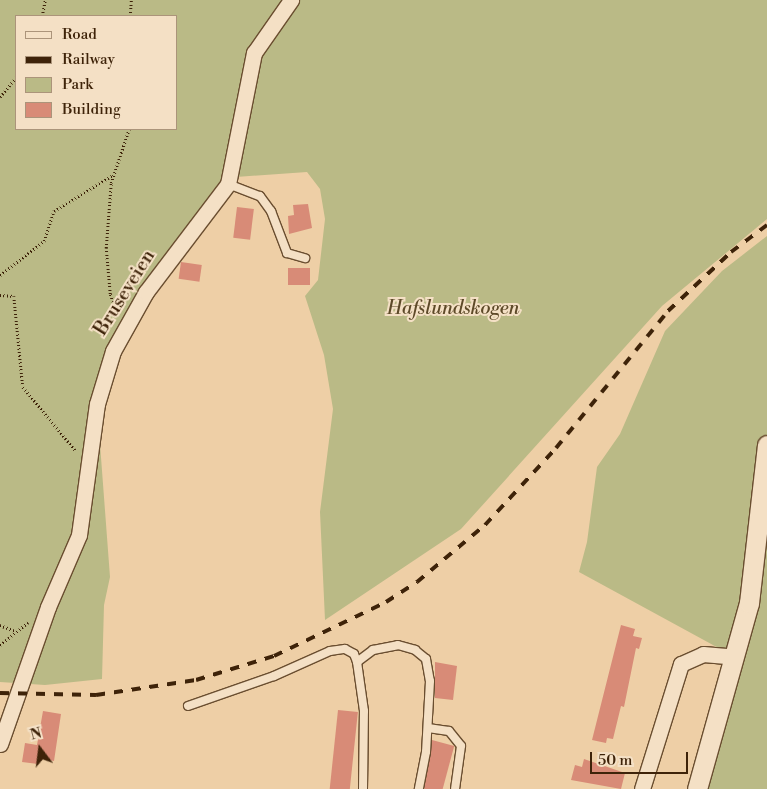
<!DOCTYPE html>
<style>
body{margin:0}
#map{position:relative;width:767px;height:789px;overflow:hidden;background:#eecfa6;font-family:"Libre Bodoni",serif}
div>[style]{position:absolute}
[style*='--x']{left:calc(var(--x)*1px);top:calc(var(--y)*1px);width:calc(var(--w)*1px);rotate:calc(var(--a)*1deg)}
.green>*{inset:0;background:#baba86}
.building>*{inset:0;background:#d88b77;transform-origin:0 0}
.path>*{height:2.5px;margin-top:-1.25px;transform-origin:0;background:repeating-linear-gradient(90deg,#3e2309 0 1px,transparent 0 3.5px)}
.roads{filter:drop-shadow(1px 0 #6a4e30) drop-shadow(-1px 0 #6a4e30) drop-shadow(0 1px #6a4e30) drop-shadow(0 -1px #6a4e30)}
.service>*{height:8px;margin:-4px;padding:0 4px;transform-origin:4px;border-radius:4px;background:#f4e0c5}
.minor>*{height:15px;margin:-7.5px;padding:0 7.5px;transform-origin:7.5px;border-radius:7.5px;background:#f4e0c5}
.tertiary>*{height:19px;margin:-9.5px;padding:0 9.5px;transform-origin:9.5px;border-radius:9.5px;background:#f4e0c5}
.rail>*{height:4px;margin-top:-2px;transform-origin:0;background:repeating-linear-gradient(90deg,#3e2309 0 9px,transparent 0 18px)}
span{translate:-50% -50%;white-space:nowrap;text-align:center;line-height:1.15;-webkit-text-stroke:4px #f4e0c5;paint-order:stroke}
.street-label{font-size:19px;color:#3e2309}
.park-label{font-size:19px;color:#5d4928;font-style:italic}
.legend{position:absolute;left:15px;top:15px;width:162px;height:115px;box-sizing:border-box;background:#f4e0c5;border:1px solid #ab947a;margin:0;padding:6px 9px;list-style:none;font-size:15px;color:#3e2309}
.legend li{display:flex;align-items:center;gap:10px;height:25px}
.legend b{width:25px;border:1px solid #ab947a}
.north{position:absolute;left:15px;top:724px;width:50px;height:50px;-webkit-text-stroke:4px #f4e0c5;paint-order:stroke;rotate:345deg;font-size:14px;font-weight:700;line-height:20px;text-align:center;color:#3e2309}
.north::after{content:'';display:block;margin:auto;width:18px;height:22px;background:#3e2309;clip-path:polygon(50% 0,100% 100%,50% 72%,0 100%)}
.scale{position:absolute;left:590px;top:752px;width:98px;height:22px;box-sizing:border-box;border:2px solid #3e2309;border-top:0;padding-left:6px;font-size:15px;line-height:18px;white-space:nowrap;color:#3e2309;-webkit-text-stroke:4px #f4e0c5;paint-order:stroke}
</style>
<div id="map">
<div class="green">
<div style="clip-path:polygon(evenodd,0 0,767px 0,767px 219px,662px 306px,461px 529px,325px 620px,320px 512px,333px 409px,324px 355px,305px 296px,318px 280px,325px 219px,320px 189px,307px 172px,236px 177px,146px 292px,97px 404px,110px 577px,104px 605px,102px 679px,45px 685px,0 682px,0 0,16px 16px,176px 16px,176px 129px,16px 129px,16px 16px)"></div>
<div style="clip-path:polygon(767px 236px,767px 789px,707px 789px,736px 689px,735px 657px,579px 572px,587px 542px,597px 467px,620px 434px,665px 331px,722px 271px)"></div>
</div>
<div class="building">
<div style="clip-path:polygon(308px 204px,312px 228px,289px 234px,288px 216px,294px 215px,293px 205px)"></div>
<div style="left:237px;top:207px;width:17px;height:31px;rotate:7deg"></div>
<div style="left:181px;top:262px;width:21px;height:17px;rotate:8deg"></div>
<div style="left:288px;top:268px;width:22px;height:17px"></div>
<div style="clip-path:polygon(621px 625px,635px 629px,633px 636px,642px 638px,639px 649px,636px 648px,624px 707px,621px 706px,613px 739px,607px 738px,606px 743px,592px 740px)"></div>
<div style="clip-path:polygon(435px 662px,457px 666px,453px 700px,435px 698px)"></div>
<div style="left:338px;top:710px;width:20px;height:80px;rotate:6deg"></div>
<div style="clip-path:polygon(43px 711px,61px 714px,54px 761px,39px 758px,38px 764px,22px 762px,25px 743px,37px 745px)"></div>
<div style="left:432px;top:740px;width:23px;height:49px;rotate:15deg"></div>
<div style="clip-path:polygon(584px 759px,625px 773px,621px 789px,571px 780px,575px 765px,582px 767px)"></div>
</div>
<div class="path">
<div style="--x:42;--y:16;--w:16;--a:-79"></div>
<div style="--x:130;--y:16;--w:16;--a:-86"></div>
<div style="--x:0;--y:97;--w:26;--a:-51"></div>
<div style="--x:0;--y:275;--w:56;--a:-37.7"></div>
<div style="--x:44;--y:241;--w:32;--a:-72"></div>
<div style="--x:54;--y:211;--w:69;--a:-31.4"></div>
<div style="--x:0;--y:295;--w:14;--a:4"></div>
<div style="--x:14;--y:296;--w:91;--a:84.4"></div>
<div style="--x:23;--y:387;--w:83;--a:50.4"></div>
<div style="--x:118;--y:315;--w:22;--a:-111"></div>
<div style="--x:110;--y:294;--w:46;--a:-95"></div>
<div style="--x:106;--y:248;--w:65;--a:-85.6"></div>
<div style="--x:111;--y:183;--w:57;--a:-71.6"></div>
<div style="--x:0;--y:625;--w:16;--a:22"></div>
<div style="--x:0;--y:645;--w:36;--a:-39"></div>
</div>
<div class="roads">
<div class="service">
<div style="--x:228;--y:184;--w:34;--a:21"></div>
<div style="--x:260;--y:196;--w:19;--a:54"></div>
<div style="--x:271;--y:211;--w:45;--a:69.1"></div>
<div style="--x:287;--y:253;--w:19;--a:16"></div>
<div style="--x:188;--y:706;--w:91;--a:-19.2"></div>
<div style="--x:274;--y:676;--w:61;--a:-24.1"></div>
<div style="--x:330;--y:651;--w:15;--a:-8"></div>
<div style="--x:345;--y:649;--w:10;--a:29"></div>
<div style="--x:354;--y:654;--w:9;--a:69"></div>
<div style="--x:428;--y:728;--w:21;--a:8"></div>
<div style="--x:449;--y:731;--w:19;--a:51"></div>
<div style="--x:461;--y:746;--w:43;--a:97.9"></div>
<div style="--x:363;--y:789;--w:78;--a:-89.3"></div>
<div style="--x:364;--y:711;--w:49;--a:-98.1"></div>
<div style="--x:357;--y:662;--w:20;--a:-37"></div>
<div style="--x:373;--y:650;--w:25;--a:-11"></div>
<div style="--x:398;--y:645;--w:18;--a:16"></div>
<div style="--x:415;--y:650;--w:14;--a:39"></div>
<div style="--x:426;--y:659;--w:22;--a:80"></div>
<div style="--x:430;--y:681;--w:71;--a:93.2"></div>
<div style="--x:426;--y:752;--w:38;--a:101"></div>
</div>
<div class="minor">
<div style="--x:0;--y:744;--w:145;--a:-70.7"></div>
<div style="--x:48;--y:607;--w:78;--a:-66.7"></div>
<div style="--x:79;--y:535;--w:132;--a:-82.2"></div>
<div style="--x:97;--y:404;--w:55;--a:-73.2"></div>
<div style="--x:113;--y:351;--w:68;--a:-60.8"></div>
<div style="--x:146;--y:292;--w:136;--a:-52.8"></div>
<div style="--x:228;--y:184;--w:134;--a:-78.8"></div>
<div style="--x:254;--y:53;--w:65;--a:-55.1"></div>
<div style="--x:642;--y:789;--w:131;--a:-72.7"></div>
<div style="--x:681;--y:664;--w:24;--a:-24"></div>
<div style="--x:703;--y:654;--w:32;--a:5"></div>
</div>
<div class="tertiary">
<div style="--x:697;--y:789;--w:193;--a:-74.4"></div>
<div style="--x:749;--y:603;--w:159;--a:-83.5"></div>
</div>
</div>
<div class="rail">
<div style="--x:0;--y:693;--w:96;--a:1.2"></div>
<div style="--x:96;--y:695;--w:101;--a:-8.5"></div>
<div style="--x:196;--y:680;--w:82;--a:-17.1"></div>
<div style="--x:274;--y:656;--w:124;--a:-25.7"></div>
<div style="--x:386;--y:602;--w:37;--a:-33"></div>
<div style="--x:417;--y:582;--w:89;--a:-40"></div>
<div style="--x:485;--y:525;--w:105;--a:-47.3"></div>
<div style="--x:556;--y:448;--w:177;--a:-50.7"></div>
<div style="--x:668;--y:311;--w:86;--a:-43.1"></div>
<div style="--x:731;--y:252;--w:45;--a:-36.9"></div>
</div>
<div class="street-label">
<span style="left:125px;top:293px;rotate:-58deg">Bruseveien</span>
</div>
<div class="park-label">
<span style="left:453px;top:309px">Hafslundskogen</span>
</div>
<ul class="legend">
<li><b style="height:6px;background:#f4e0c5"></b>Road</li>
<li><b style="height:6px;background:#3e2309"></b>Railway</li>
<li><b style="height:14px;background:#baba86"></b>Park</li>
<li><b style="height:14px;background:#d88b77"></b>Building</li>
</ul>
<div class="north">N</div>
<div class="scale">50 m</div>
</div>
